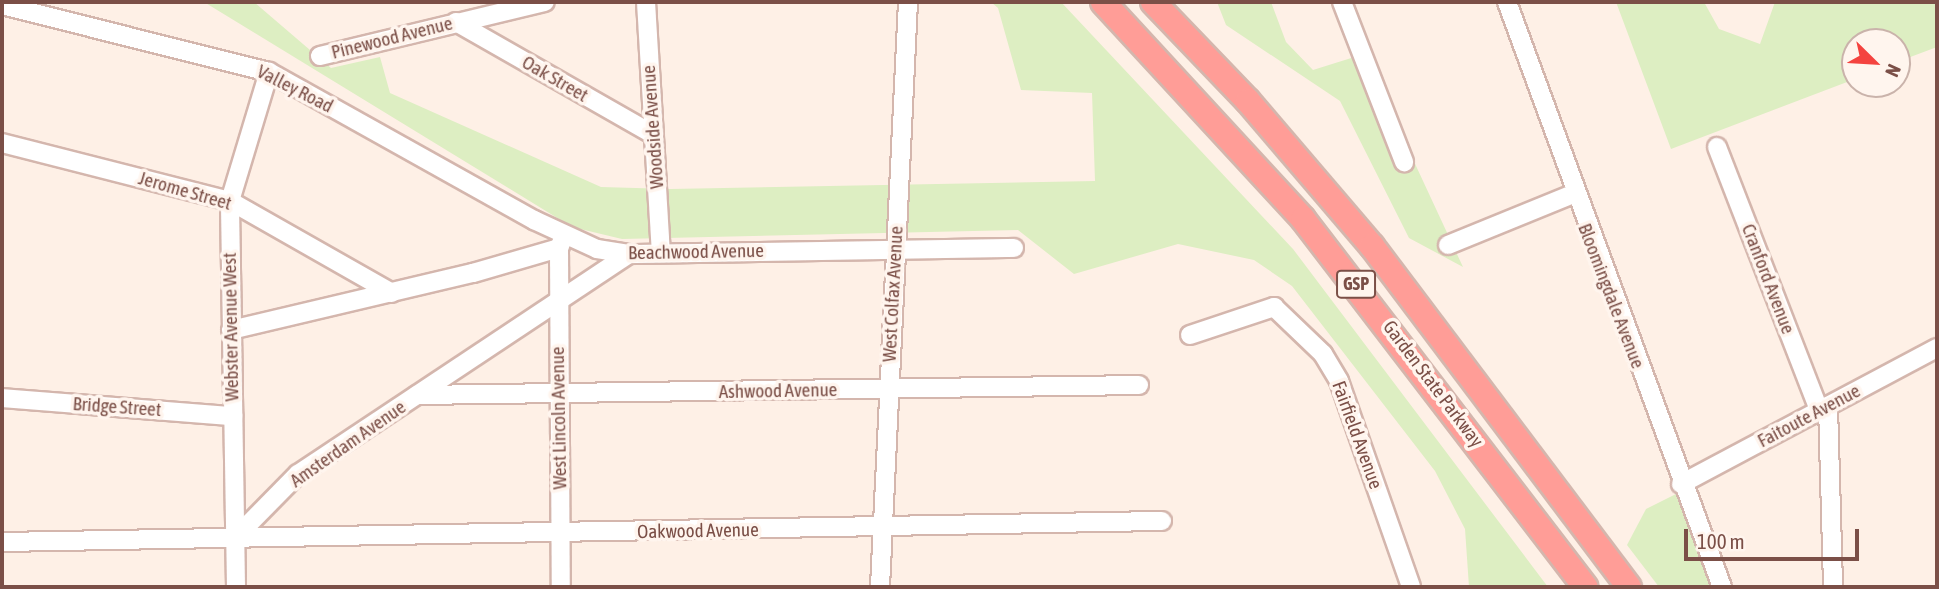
<!DOCTYPE html>
<style>
body{margin:0}
#map{position:relative;width:1939px;height:589px;overflow:hidden;background:#fef0e6;font-family:"Asap Condensed",sans-serif}
div>[style]{position:absolute}
[style*='--x']{left:calc(var(--x)*1px);top:calc(var(--y)*1px);width:calc(var(--w)*1px);rotate:calc(var(--a)*1deg)}
.green>*{inset:0;background:#ddeec2}
.roads{filter:drop-shadow(2px 0 #d4b6ad) drop-shadow(-2px 0 #d4b6ad) drop-shadow(0 2px #d4b6ad) drop-shadow(0 -2px #d4b6ad)}
.minor>*{height:18px;margin:-9px;padding:0 9px;transform-origin:9px;border-radius:9px;background:#fff}
.highway>*{height:24px;margin:-12px;padding:0 12px;transform-origin:12px;border-radius:12px;background:#ff9d97}
span{translate:-50% -50%;white-space:nowrap;text-align:center;line-height:1.15;-webkit-text-stroke:7px #fff5ee;paint-order:stroke}
.shield-label span{padding:2px 5px;background:#fff5ee;border:2px solid;border-radius:5px;-webkit-text-stroke-width:0}
.shield-label{font-size:18px;color:#7b4f47;font-weight:700}
.street-label{font-size:19px;color:#7b4f47}
.frame{position:absolute;inset:0;border:4px solid #7b4f47;pointer-events:none}
.north{position:absolute;left:1841px;top:28px;width:70px;height:70px;box-sizing:border-box;background:#fff5ee;border:2px solid #cab3ab;border-radius:50%;rotate:114deg;font-size:19px;font-weight:700;line-height:28px;text-align:center;color:#7b4f47}
.north::after{content:'';display:block;margin:auto;width:24px;height:32px;background:#f4433f;clip-path:polygon(50% 0,100% 100%,50% 72%,0 100%)}
.scale{position:absolute;left:1684px;top:529px;width:175px;height:32px;box-sizing:border-box;border:4px solid #7b4f47;border-top:0;padding-left:9px;font-size:21px;line-height:24px;white-space:nowrap;color:#7b4f47;-webkit-text-stroke:5px #fff5ee;paint-order:stroke}
</style>
<div id="map">
<div class="green">
<div style="clip-path:polygon(204px 2px,254px 2px,331px 68px,380px 57px,390px 93px,601px 187px,670px 189px,1095px 181px,1092px 93px,1021px 90px,998px 8px,991px 2px,1061px 2px,1293px 249px,1548px 587px,1469px 587px,1465px 529px,1435px 471px,1292px 286px,1254px 260px,1178px 244px,1074px 274px,1018px 230px,622px 239px,572px 227px)"></div>
<div style="clip-path:polygon(1217px 2px,1271px 2px,1286px 42px,1313px 70px,1364px 54px,1463px 267px,1409px 238px,1340px 101px,1226px 25px)"></div>
<div style="clip-path:polygon(1616px 2px,1704px 2px,1719px 29px,1760px 44px,1775px 2px,1937px 2px,1937px 47px,1897px 62px,1897px 42px,1855px 42px,1855px 79px,1671px 149px)"></div>
<div style="clip-path:polygon(1682px 491px,1717px 587px,1659px 587px,1627px 545px,1646px 509px)"></div>
</div>
<div class="roads">
<div class="minor">
<div style="--x:646;--y:2;--w:250;--a:86.6"></div>
<div style="--x:1342;--y:2;--w:172;--a:68.8"></div>
<div style="--x:1507;--y:2;--w:623;--a:69.82"></div>
<div style="--x:2;--y:5;--w:275;--a:14.1"></div>
<div style="--x:269;--y:72;--w:304;--a:29.2"></div>
<div style="--x:534;--y:220;--w:69;--a:24.7"></div>
<div style="--x:597;--y:249;--w:32;--a:9"></div>
<div style="--x:629;--y:254;--w:385;--a:-0.9"></div>
<div style="--x:456;--y:22;--w:228;--a:29.7"></div>
<div style="--x:320;--y:56;--w:231;--a:-13.5"></div>
<div style="--x:2;--y:143;--w:235;--a:14.3"></div>
<div style="--x:230;--y:201;--w:186;--a:29.6"></div>
<div style="--x:1717;--y:147;--w:282;--a:68.8"></div>
<div style="--x:1448;--y:245;--w:135;--a:-22.2"></div>
<div style="--x:559;--y:248;--w:339;--a:89.7"></div>
<div style="--x:231;--y:330;--w:249;--a:-13.3"></div>
<div style="--x:473;--y:273;--w:90;--a:-16.2"></div>
<div style="--x:559;--y:248;--w:13;--a:-67"></div>
<div style="--x:1190;--y:335;--w:89;--a:-18.4"></div>
<div style="--x:1274;--y:307;--w:68;--a:43.8"></div>
<div style="--x:1323;--y:354;--w:31;--a:59"></div>
<div style="--x:1339;--y:381;--w:218;--a:70.7"></div>
<div style="--x:417;--y:395;--w:722;--a:-0.79"></div>
<div style="--x:2;--y:398;--w:232;--a:4.5"></div>
<div style="--x:1828;--y:406;--w:181;--a:88.4"></div>
<div style="--x:1681;--y:484;--w:290;--a:-28"></div>
<div style="--x:235;--y:538;--w:90;--a:-45.5"></div>
<div style="--x:298;--y:474;--w:397;--a:-33.6"></div>
<div style="--x:2;--y:542;--w:1160;--a:-1.04"></div>
<div style="--x:236;--y:587;--w:386;--a:-90.9"></div>
<div style="--x:230;--y:201;--w:135;--a:-73.2"></div>
<div style="--x:880;--y:587;--w:586;--a:-87.26"></div>
</div>
<div class="highway">
<div style="--x:1103;--y:2;--w:295;--a:47.3"></div>
<div style="--x:1303;--y:219;--w:464;--a:52.5"></div>
<div style="--x:1153;--y:2;--w:137;--a:46.2"></div>
<div style="--x:1248;--y:101;--w:191;--a:49.5"></div>
<div style="--x:1372;--y:246;--w:427;--a:53"></div>
</div>
</div>
<div class="shield-label">
<span style="left:1356px;top:284px">GSP</span>
</div>
<div class="street-label">
<span style="left:392px;top:38px;rotate:-14deg">Pinewood Avenue</span>
<span style="left:555px;top:79px;rotate:30deg">Oak Street</span>
<span style="left:295px;top:89px;rotate:27deg">Valley Road</span>
<span style="left:653px;top:127px;rotate:-94deg">Woodside Avenue</span>
<span style="left:185px;top:191px;rotate:16deg">Jerome Street</span>
<span style="left:696px;top:252px;rotate:-1deg">Beachwood Avenue</span>
<span style="left:1768px;top:279px;rotate:69deg">Cranford Avenue</span>
<span style="left:893px;top:294px;rotate:-87deg">West Colfax Avenue</span>
<span style="left:1611px;top:296px;rotate:69deg">Bloomingdale Avenue</span>
<span style="left:231px;top:327px;rotate:-91deg">Webster Avenue West</span>
<span style="left:1433px;top:384px;rotate:53deg">Garden State Parkway</span>
<span style="left:778px;top:391px;rotate:-1deg">Ashwood Avenue</span>
<span style="left:117px;top:407px;rotate:4deg">Bridge Street</span>
<span style="left:1809px;top:416px;rotate:-28deg">Faitoute Avenue</span>
<span style="left:559px;top:418px;rotate:-91deg">West Lincoln Avenue</span>
<span style="left:1357px;top:435px;rotate:70deg">Fairfield Avenue</span>
<span style="left:348px;top:444px;rotate:-35deg">Amsterdam Avenue</span>
<span style="left:698px;top:531px;rotate:-1deg">Oakwood Avenue</span>
</div>
<div class="frame"></div>
<div class="north">N</div>
<div class="scale">100 m</div>
</div>
